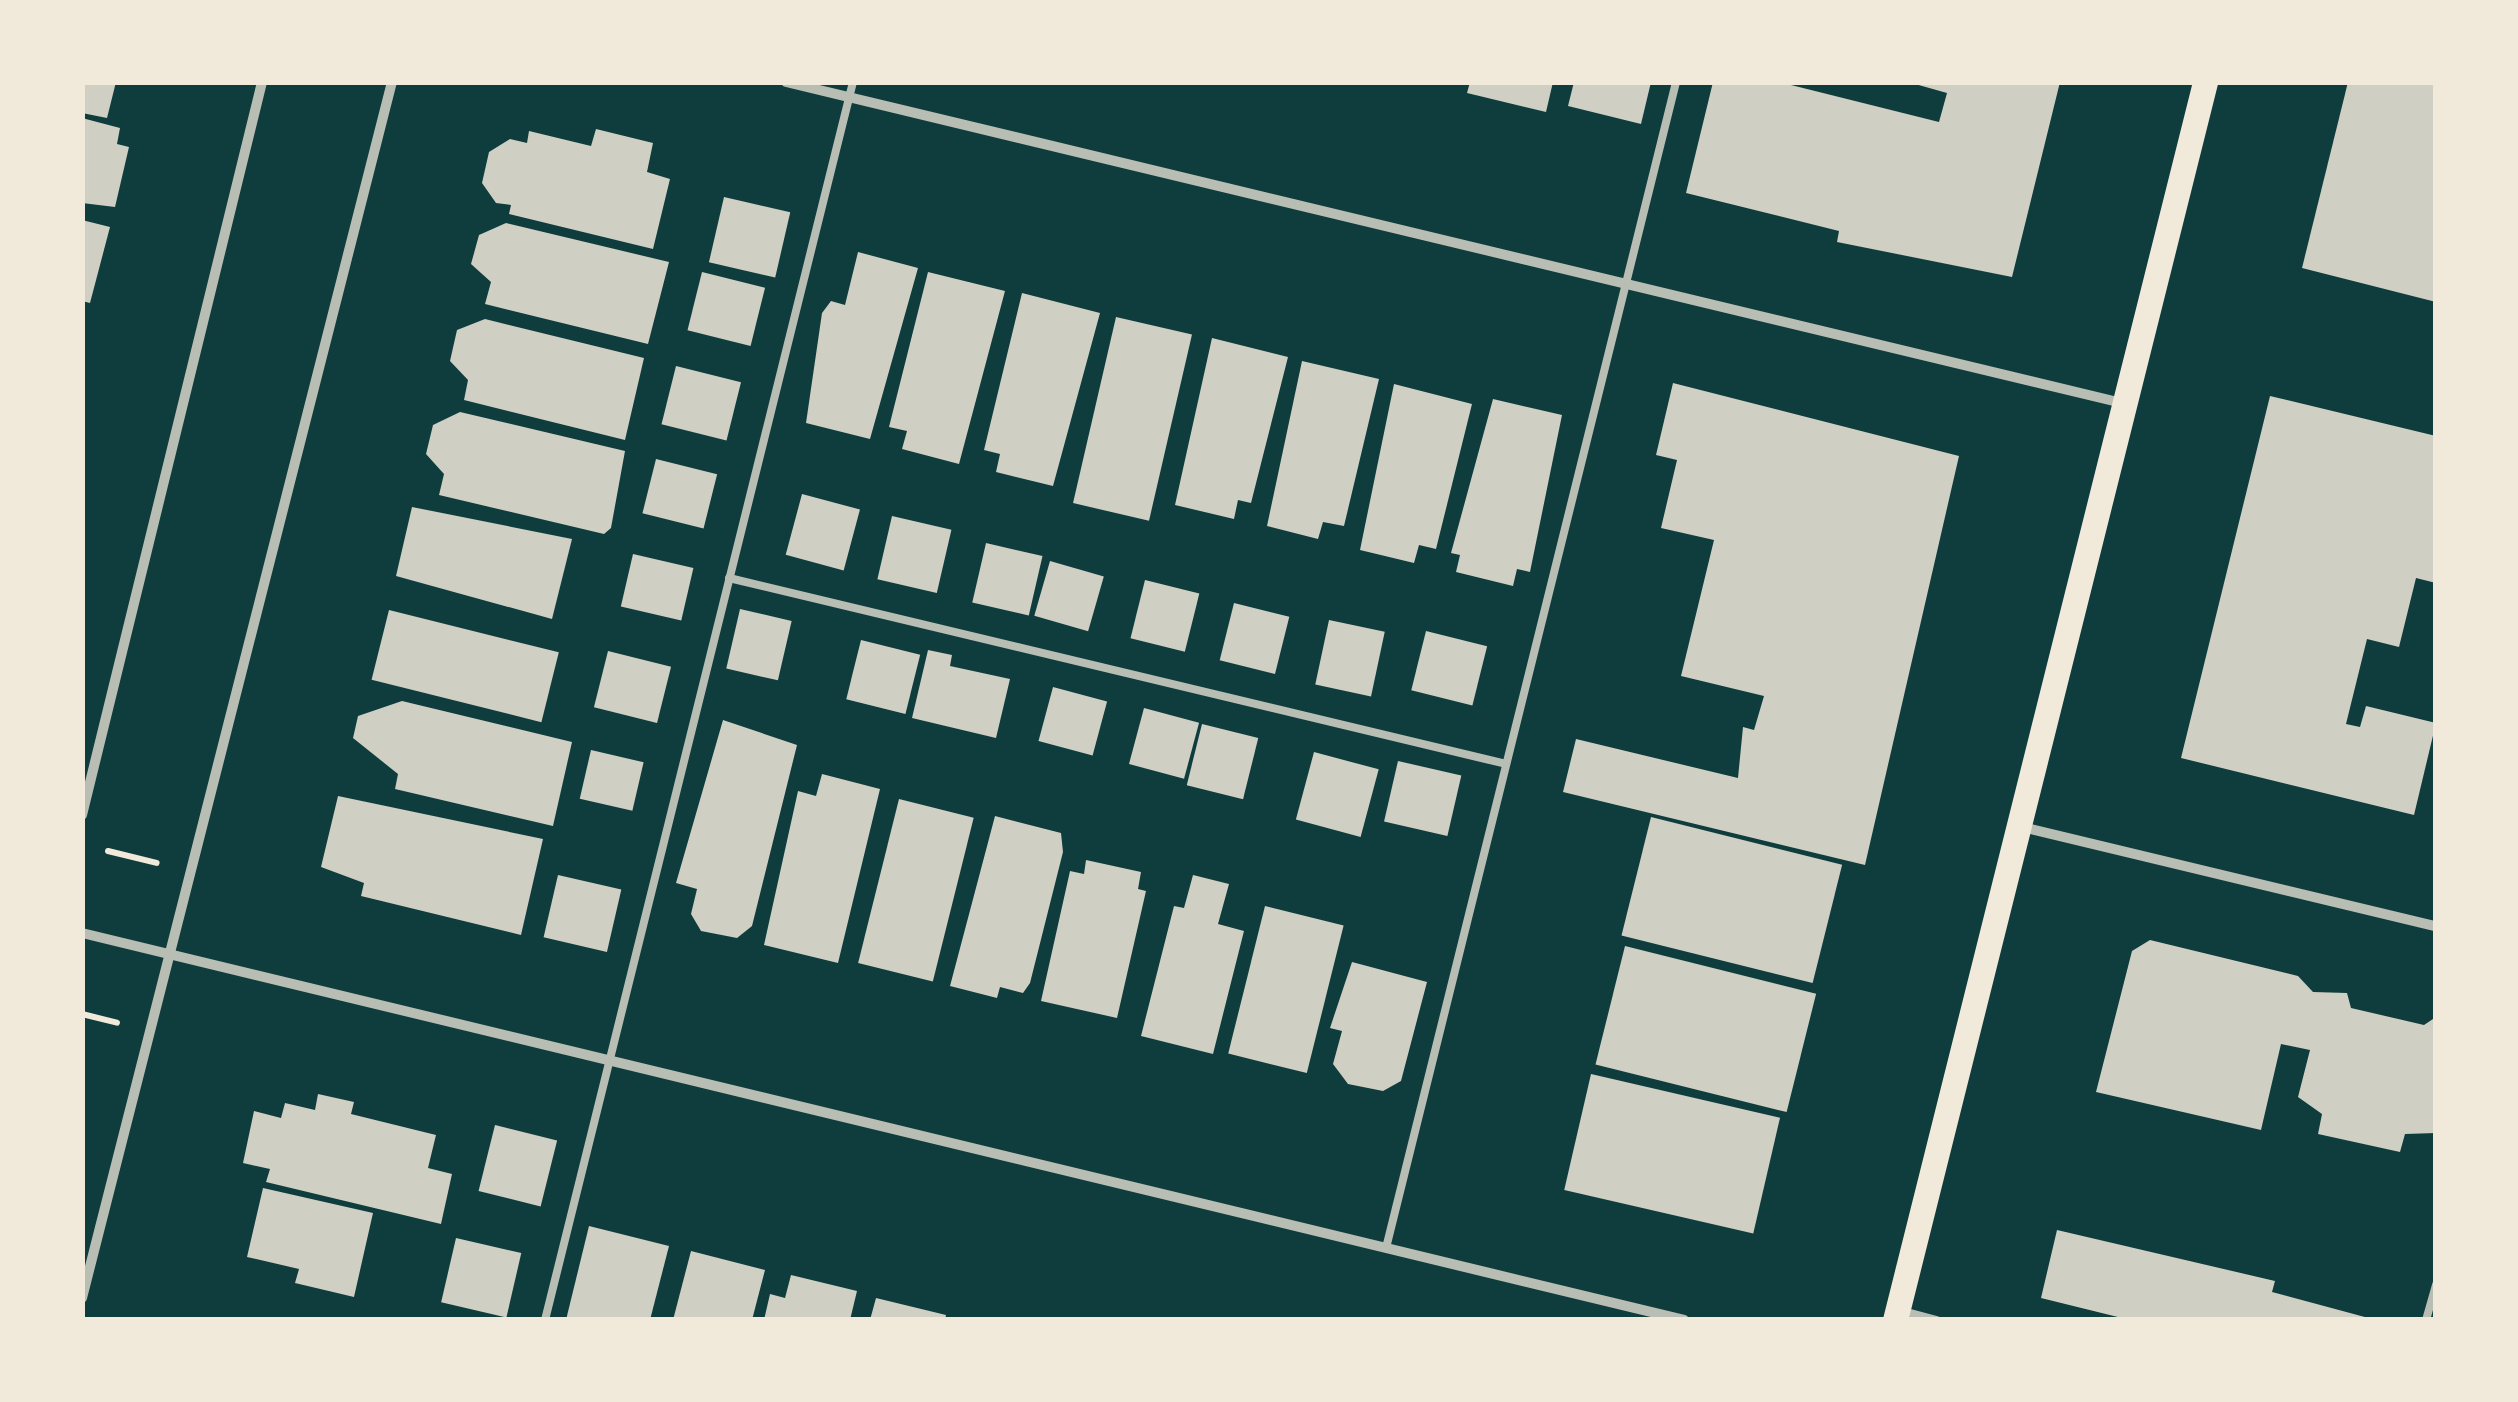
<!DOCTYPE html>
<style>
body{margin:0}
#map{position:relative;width:2518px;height:1402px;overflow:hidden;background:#0f3d3e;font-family:"Fira Sans",sans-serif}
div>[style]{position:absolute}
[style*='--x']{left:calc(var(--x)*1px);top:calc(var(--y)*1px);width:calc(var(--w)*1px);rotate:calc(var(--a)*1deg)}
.building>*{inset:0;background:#cfcfc3;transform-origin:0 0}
.path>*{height:6px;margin:-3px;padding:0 3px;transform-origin:3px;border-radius:3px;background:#f1e9da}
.service>*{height:8px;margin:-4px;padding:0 4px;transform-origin:4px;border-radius:4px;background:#b8beb3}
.minor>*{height:10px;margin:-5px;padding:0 5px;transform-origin:5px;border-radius:5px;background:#b8beb3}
.primary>*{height:25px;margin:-12.5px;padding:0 12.5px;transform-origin:12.5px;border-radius:12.5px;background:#f1e9da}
span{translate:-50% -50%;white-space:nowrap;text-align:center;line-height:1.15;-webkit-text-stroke:8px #f1e9da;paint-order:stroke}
.frame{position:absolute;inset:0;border:85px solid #f1e9da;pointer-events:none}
</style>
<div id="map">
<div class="building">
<div style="clip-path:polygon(82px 82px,116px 82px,107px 118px,82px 113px)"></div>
<div style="clip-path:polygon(1470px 82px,1553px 82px,1546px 112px,1467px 93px)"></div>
<div style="clip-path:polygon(1574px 82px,1651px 82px,1641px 124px,1568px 106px)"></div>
<div style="clip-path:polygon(1713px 82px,1779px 82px,1939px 122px,1947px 93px,1908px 82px,2060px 82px,2012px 277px,1837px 242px,1839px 231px,1686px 193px)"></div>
<div style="clip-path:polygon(2348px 82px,2436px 82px,2436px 302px,2302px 268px)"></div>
<div style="clip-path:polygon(82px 118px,120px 128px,117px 144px,129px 147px,115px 207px,82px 203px)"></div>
<div style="clip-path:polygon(596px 129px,653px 143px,647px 172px,670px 179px,653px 249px,509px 214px,511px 205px,496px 203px,482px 183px,489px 152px,510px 139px,527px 143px,529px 131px,591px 146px)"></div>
<div style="left:724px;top:197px;width:68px;height:67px;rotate:13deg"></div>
<div style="clip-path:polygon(82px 220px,110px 227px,90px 303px,82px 301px)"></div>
<div style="clip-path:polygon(506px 223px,669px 262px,648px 344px,485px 304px,491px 282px,471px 264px,479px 235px)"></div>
<div style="clip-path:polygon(858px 252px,918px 268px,870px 439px,806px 423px,822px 313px,831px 301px,845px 305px)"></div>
<div style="left:702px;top:272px;width:65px;height:60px;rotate:14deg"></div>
<div style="clip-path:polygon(928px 272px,1005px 291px,959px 464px,902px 449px,907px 431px,889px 427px)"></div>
<div style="clip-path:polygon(1022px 293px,1100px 313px,1053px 486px,996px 472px,1000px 454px,984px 450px)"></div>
<div style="left:1116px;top:317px;width:78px;height:191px;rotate:13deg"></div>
<div style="clip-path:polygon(485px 319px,644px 358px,625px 440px,464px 400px,468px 380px,450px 361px,457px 330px)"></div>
<div style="clip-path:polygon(1212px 338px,1288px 357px,1251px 503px,1238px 500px,1234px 519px,1175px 505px)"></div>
<div style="clip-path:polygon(1302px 361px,1379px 379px,1344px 526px,1323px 522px,1318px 539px,1267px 526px)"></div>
<div style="left:676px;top:366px;width:67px;height:60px;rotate:14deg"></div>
<div style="clip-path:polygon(1673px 383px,1959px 456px,1865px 865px,1563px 792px,1576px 739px,1738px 778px,1743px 727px,1754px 730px,1764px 696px,1681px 676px,1714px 540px,1661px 528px,1677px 460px,1656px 455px)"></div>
<div style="clip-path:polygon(1394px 384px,1472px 404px,1436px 549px,1419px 545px,1414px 563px,1360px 550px)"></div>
<div style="clip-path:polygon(2270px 396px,2436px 436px,2436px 583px,2416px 578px,2399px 647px,2367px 639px,2346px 724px,2360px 727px,2366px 706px,2436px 723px,2414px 815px,2181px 758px)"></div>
<div style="clip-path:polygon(1493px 399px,1562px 415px,1530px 572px,1517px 569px,1513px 586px,1456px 572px,1460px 555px,1451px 553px)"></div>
<div style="clip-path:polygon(460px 412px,625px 451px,611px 528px,604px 534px,439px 495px,444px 474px,426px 454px,433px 425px)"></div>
<div style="left:656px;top:459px;width:63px;height:56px;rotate:14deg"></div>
<div style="left:802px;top:494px;width:60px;height:63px;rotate:15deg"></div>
<div style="clip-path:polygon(412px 507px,572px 539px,552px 619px,396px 576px)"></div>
<div style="left:892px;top:516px;width:61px;height:65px;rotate:13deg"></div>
<div style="left:986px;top:543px;width:58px;height:61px;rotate:13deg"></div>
<div style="left:633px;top:554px;width:62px;height:54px;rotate:13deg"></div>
<div style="left:1050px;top:561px;width:56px;height:57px;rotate:16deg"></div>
<div style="left:1145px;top:580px;width:56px;height:60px;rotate:14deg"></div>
<div style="left:1234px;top:603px;width:57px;height:59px;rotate:14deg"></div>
<div style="left:740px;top:609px;width:53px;height:61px;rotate:13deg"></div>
<div style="left:389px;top:610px;width:175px;height:72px;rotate:14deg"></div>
<div style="left:1329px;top:620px;width:57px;height:66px;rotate:12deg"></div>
<div style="left:1426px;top:631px;width:63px;height:61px;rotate:14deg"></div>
<div style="left:861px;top:640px;width:61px;height:61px;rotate:14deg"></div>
<div style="clip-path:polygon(928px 650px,952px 655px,950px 666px,1010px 679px,996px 738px,912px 718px)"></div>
<div style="left:608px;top:651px;width:65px;height:58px;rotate:14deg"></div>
<div style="left:1053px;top:687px;width:56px;height:56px;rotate:15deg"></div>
<div style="clip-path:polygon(402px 701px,572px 742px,553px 826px,395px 789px,398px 774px,353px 738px,358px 716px)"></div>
<div style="left:1144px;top:708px;width:57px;height:58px;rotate:15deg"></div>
<div style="clip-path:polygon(723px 720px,797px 745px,752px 926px,737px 938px,701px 931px,691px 914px,697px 889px,676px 883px)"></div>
<div style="left:1202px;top:724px;width:58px;height:63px;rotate:14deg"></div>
<div style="left:591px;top:750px;width:54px;height:50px;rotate:13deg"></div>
<div style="left:1314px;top:752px;width:67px;height:70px;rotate:15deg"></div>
<div style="left:1398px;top:761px;width:65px;height:62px;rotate:13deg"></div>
<div style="clip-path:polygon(822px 774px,880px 789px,838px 963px,764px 945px,798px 791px,816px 796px)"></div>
<div style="clip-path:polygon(338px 796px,543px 839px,521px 935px,361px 896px,364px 883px,321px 867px)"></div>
<div style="left:899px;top:799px;width:77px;height:169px;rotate:14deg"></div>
<div style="clip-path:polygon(995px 816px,1061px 833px,1063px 852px,1030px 983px,1023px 993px,1000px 987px,997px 998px,950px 986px)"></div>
<div style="left:1651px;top:817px;width:197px;height:122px;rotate:14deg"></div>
<div style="clip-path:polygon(1086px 860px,1141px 872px,1138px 889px,1146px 891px,1117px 1018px,1041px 1001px,1070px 871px,1084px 874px)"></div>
<div style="left:558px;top:875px;width:65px;height:64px;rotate:13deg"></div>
<div style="clip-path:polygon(1193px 875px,1229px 884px,1218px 924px,1244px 931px,1213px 1054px,1141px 1036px,1174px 906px,1184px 908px)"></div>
<div style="left:1265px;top:906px;width:81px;height:152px;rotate:14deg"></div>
<div style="clip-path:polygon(2150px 940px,2298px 976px,2313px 992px,2347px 993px,2351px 1008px,2424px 1025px,2436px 1017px,2436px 1133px,2405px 1134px,2400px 1152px,2318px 1134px,2322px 1114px,2298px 1097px,2310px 1050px,2281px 1044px,2261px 1130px,2096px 1092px,2132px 951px)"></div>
<div style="left:1625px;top:946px;width:197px;height:122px;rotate:14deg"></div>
<div style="clip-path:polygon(1352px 962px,1427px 982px,1401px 1081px,1383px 1091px,1348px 1084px,1333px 1064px,1342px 1031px,1330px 1028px)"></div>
<div style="left:1591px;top:1074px;width:194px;height:119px;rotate:13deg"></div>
<div style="clip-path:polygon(318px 1094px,354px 1102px,351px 1114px,436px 1135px,428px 1168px,452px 1174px,441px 1224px,266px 1182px,270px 1169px,243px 1163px,254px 1111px,281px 1118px,285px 1103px,315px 1110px)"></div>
<div style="left:495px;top:1125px;width:64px;height:68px;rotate:14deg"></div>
<div style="clip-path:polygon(263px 1188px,373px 1213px,354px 1297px,295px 1283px,299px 1269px,247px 1257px)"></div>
<div style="clip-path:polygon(589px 1226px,669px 1246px,650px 1320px,566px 1320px)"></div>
<div style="clip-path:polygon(2057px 1230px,2275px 1281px,2272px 1292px,2376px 1320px,2130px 1320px,2041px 1298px)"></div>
<div style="left:456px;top:1238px;width:67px;height:66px;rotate:13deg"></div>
<div style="clip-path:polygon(691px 1251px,765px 1270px,752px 1320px,673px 1320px)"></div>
<div style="clip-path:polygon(791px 1275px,857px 1291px,850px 1320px,764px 1320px,770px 1294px,785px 1298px)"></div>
<div style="clip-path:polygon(876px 1298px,946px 1315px,945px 1320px,870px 1320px)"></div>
</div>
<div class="path">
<div style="--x:108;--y:851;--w:50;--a:13.8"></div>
<div style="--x:82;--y:1014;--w:36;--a:14"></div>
</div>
<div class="service">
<div style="--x:729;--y:578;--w:799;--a:13.46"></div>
<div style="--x:1386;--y:1248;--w:1202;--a:-76.03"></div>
<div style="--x:1903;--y:1311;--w:35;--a:15"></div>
<div style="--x:545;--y:1320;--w:1276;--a:-76.03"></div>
<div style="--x:2426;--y:1320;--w:37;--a:-74"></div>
</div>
<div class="minor">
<div style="--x:786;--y:82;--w:1374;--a:13.51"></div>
<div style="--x:82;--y:815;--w:755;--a:-76.2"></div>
<div style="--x:2018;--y:826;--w:430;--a:13.5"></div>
<div style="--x:82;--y:933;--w:1648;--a:13.58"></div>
<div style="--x:82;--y:1298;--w:1255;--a:-75.7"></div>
</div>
<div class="primary">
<div style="--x:1895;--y:1320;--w:1276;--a:-75.94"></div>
</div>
<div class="frame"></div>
</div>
